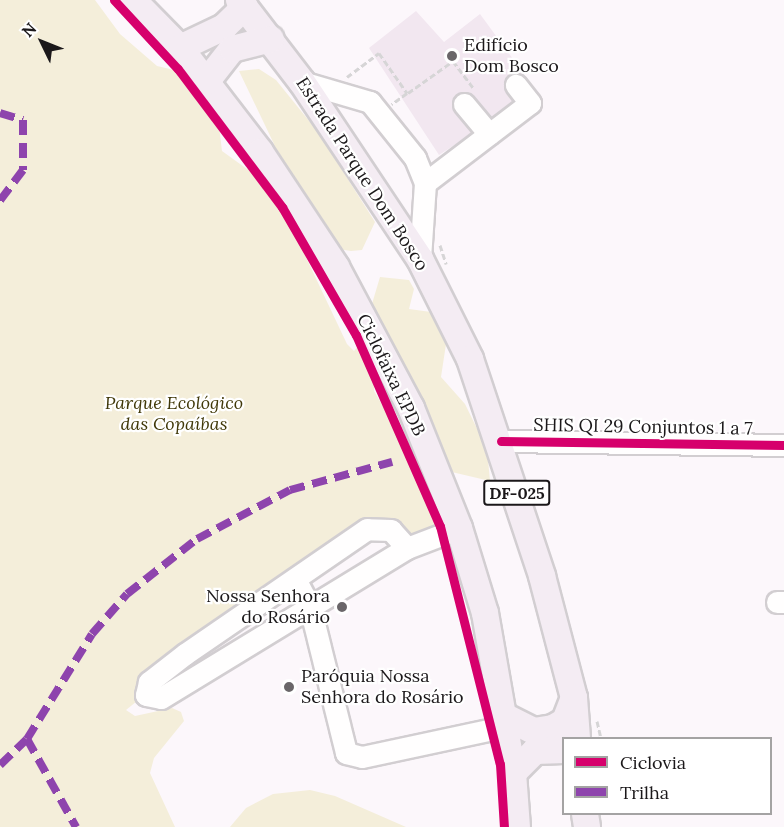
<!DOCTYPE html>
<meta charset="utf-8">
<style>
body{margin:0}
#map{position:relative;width:784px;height:827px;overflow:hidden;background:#fcf7fb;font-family:Lora,serif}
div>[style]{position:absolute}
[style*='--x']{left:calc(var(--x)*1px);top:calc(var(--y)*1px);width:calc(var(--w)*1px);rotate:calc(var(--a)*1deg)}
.built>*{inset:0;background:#f2e7f0}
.green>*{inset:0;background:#f4eeda}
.path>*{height:3px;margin-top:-1.5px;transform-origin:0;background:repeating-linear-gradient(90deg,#d6d5d6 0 6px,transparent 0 9px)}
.roads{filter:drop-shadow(2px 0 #d2ced1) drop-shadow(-2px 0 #d2ced1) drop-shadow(0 2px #d2ced1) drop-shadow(0 -2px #d2ced1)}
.minor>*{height:21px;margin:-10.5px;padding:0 10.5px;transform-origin:10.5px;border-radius:10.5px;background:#fffefe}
.major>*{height:26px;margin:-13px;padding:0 13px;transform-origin:13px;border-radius:13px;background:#f4ecf3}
.quiet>*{height:8px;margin-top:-4px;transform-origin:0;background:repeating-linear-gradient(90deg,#8e44ad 0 15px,transparent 0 23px)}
.cycleway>*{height:9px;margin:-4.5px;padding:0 4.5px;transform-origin:4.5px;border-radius:4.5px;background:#d6006c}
.dots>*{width:16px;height:16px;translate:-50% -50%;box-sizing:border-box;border:3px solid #fff;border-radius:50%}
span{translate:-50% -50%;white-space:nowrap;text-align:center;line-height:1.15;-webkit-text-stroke:4.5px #fff;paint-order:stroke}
.shield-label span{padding:2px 4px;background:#fff;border:2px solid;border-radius:4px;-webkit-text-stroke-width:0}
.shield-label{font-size:16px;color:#1b181a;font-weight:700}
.poi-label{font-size:18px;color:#1b181a}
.left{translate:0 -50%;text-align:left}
.right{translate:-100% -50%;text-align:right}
.street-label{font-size:18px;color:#1b181a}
.park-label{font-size:18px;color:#403808;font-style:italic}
.legend{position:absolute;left:562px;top:737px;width:210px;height:78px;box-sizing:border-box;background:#fff;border:2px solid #a4a3a3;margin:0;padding:8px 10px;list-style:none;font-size:18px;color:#1b181a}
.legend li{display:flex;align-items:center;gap:12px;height:30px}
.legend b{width:30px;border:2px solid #a4a3a3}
.north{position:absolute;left:12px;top:12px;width:60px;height:60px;-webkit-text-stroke:4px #fff;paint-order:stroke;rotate:313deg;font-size:16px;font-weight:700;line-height:24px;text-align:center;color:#1b181a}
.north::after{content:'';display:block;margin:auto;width:21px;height:27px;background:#1b181a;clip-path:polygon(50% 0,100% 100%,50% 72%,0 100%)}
</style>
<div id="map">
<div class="built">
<div style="clip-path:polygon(416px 11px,444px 42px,480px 14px,537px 92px,439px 155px,369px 48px)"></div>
</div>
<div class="green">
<div style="clip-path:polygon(0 0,95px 0,120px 34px,157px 66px,200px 76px,217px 110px,222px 151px,247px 169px,272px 153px,274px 144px,239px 71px,259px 69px,276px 80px,318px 132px,375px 222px,362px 250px,351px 251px,332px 248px,285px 213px,347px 344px,354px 351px,360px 344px,380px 277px,409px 280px,414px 289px,409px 309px,431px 312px,448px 331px,441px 377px,465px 404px,487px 449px,490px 481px,439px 469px,374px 365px,374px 391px,426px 479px,440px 526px,422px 546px,386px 528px,383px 518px,362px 518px,126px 710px,135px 716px,172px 708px,181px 712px,184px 721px,154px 758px,150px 773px,175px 827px,0 827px)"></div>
<div style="clip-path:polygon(310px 790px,335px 796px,406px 827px,230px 827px,246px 808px,273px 794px)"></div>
</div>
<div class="path">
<div style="--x:347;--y:77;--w:40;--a:-37"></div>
<div style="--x:379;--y:53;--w:49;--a:55"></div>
<div style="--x:407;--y:93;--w:19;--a:144"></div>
<div style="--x:408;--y:93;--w:55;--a:-35.4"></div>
<div style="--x:453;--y:61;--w:34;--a:53"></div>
<div style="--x:440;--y:245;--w:20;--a:72"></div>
<div style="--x:597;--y:721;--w:17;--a:77"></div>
</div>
<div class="roads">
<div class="minor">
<div style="--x:302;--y:82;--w:71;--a:16.4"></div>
<div style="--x:370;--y:102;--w:72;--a:51.2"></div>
<div style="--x:415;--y:158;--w:27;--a:68"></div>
<div style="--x:425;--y:183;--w:76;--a:93.8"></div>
<div style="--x:464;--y:104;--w:39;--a:50"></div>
<div style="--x:425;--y:183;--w:132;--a:-37.3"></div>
<div style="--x:530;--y:103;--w:23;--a:-128"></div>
<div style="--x:501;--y:441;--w:283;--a:0.8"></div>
<div style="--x:407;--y:548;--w:24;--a:-132"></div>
<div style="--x:391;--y:530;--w:24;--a:-178"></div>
<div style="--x:367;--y:529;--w:221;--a:145.5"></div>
<div style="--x:185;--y:654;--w:46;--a:142.1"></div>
<div style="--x:149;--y:682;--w:13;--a:103"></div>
<div style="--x:146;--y:695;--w:15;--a:11"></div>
<div style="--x:161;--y:698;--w:288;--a:-31.4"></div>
<div style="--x:407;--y:548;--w:56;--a:-21"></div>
<div style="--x:295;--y:579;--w:32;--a:62"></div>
<div style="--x:310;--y:607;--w:150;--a:76.1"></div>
<div style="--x:346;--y:753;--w:16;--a:14"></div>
<div style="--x:362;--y:757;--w:147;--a:-12.1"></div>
<div style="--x:777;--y:602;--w:7;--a:0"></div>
</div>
<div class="major">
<div style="--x:133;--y:0;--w:67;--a:45.6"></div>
<div style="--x:180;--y:48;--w:131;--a:52.4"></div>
<div style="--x:260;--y:152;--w:138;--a:56.5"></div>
<div style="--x:336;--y:267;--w:160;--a:62"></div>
<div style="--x:411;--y:408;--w:129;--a:68.2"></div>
<div style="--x:459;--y:528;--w:89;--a:73"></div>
<div style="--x:485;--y:613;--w:162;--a:80.1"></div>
<div style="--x:513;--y:773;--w:54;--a:85.8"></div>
<div style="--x:239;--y:0;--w:103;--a:52.5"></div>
<div style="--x:302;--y:82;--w:213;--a:56.3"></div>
<div style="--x:420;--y:259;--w:112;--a:63.4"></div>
<div style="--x:470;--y:359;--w:229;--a:71.6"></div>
<div style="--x:542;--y:576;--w:126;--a:75.3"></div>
<div style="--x:574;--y:698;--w:40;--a:85.7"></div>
<div style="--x:180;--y:48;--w:49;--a:-25.5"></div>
<div style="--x:224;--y:27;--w:29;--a:-44"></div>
<div style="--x:207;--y:81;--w:41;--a:-52"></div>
<div style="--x:232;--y:49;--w:40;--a:-14.4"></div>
<div style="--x:504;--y:716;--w:34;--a:27"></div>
<div style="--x:534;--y:731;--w:19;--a:-9"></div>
<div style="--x:553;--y:728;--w:14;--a:-30"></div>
<div style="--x:565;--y:721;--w:25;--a:-69"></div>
<div style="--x:513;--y:773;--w:31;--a:-45"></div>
<div style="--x:535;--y:751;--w:29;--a:-2"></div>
<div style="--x:585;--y:814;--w:13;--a:81"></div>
</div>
</div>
<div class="quiet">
<div style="--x:0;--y:113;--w:24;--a:17"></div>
<div style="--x:23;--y:120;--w:50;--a:90"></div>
<div style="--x:23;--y:170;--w:39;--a:127"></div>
<div style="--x:27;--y:739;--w:101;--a:60.9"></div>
<div style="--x:0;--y:765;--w:37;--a:-44"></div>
<div style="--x:27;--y:739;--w:123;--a:-58.2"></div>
<div style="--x:92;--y:634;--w:53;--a:-48.8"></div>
<div style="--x:127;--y:594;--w:89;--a:-38.2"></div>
<div style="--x:197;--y:539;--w:105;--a:-27.8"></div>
<div style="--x:290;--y:490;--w:106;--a:-15.4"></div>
</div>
<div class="cycleway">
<div style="--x:114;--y:0;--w:94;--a:47.2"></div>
<div style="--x:178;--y:69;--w:173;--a:53"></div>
<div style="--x:282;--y:207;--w:148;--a:60"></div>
<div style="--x:356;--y:335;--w:209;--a:66.3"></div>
<div style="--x:440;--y:526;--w:245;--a:75.9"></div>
<div style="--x:500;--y:764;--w:63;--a:86.4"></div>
<div style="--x:501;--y:441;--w:283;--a:0.8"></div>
</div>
<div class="dots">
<div style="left:452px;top:56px;background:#6a6669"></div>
<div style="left:342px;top:607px;background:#6a6669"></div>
<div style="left:289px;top:687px;background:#6a6669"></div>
</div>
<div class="shield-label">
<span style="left:517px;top:493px">DF-025</span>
</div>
<div class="poi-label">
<span class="left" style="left:464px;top:56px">Edifício<br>Dom Bosco</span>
<span class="right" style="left:330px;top:607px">Nossa Senhora<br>do Rosário</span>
<span class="left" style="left:301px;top:687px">Paróquia Nossa<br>Senhora do Rosário</span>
</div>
<div class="street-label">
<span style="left:362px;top:174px;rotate:57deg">Estrada Parque Dom Bosco</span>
<span style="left:391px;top:375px;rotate:64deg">Ciclofaixa EPDB</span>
<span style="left:643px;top:427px;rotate:1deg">SHIS QI 29 Conjuntos 1 a 7</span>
</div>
<div class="park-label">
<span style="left:174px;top:414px">Parque Ecológico<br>das Copaíbas</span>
</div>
<ul class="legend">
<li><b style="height:8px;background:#d6006c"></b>Ciclovia</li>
<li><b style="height:8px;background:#8e44ad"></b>Trilha</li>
</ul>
<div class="north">N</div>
</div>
